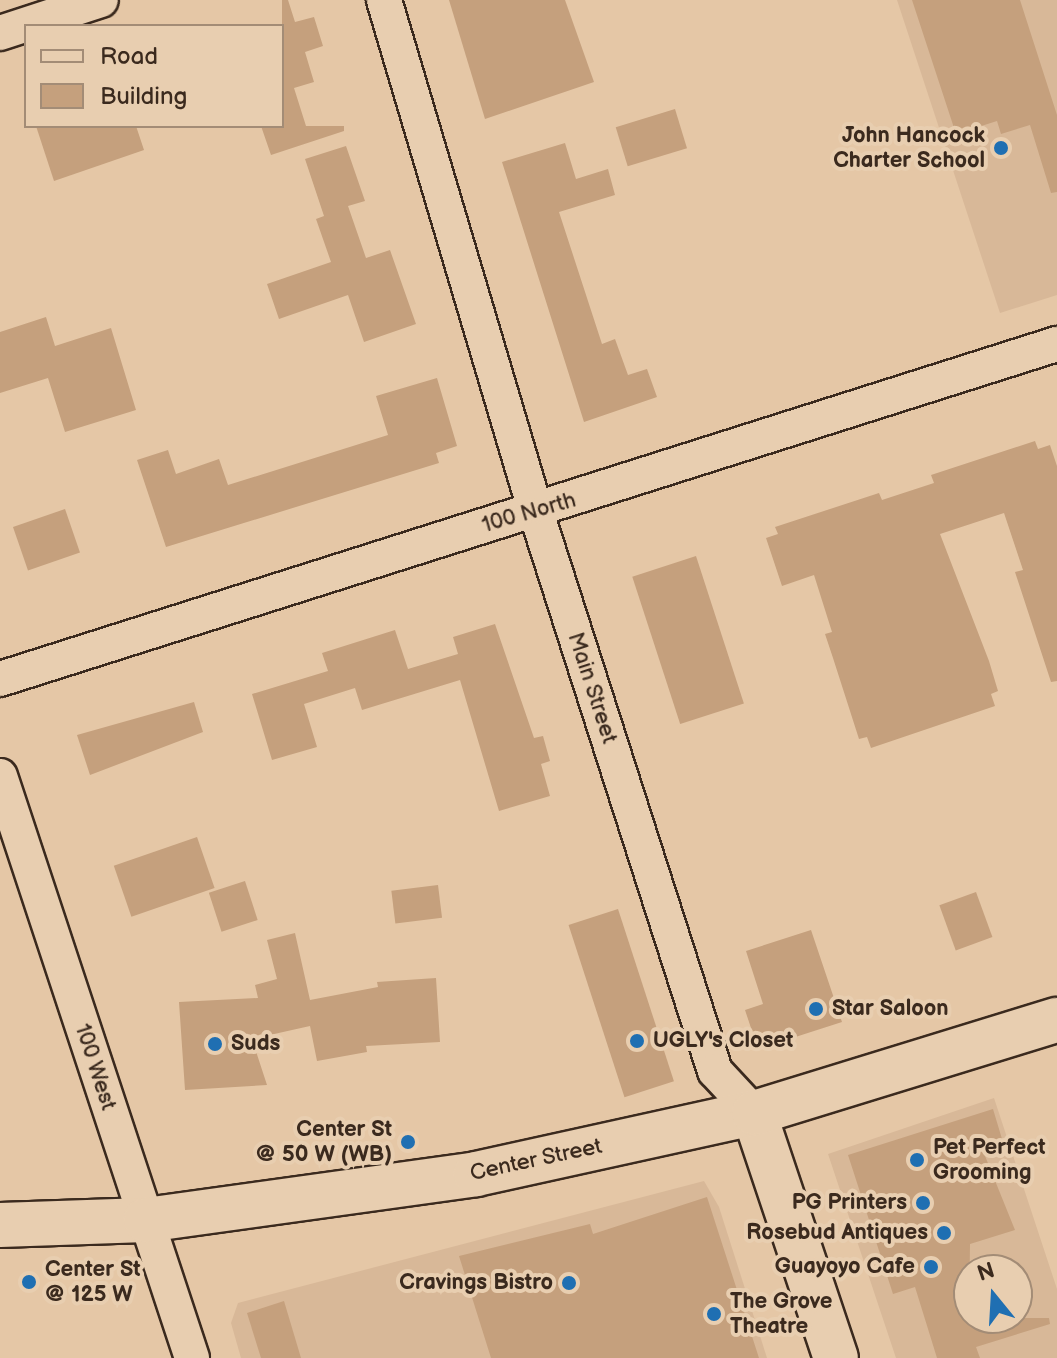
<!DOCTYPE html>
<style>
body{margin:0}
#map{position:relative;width:1057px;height:1358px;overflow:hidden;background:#e5c7a6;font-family:"Balsamiq Sans",sans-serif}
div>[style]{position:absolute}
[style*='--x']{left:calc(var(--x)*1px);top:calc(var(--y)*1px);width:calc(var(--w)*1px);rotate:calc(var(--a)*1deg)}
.built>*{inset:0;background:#d8b898}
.building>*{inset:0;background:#c5a07d;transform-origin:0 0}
.roads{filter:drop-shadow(2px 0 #3b2a1e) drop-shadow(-2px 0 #3b2a1e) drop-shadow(0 2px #3b2a1e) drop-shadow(0 -2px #3b2a1e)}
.street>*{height:34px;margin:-17px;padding:0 17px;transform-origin:17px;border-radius:17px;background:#e8ceb0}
.secondary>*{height:44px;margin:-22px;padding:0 22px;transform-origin:22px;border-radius:22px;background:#e8ceb0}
.dots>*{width:22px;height:22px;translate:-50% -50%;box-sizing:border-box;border:4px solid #e8ceb0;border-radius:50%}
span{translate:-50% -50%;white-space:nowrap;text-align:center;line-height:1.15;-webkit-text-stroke:8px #e8ceb0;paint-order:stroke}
.poi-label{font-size:22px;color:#3b2a1e;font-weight:700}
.right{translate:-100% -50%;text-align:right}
.left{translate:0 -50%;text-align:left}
.street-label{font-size:22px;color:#3b2a1e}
.legend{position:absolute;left:24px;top:24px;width:260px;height:104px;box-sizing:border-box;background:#e8ceb0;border:2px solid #a38c76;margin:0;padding:10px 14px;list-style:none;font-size:24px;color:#3b2a1e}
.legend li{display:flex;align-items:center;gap:16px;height:40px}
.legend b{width:40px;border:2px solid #a38c76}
.north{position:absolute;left:953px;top:1254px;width:80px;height:80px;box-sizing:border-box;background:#e8ceb0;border:2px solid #a38c76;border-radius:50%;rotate:342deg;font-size:22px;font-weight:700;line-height:32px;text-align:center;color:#3b2a1e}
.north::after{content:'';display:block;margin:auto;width:28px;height:36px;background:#1f6fb2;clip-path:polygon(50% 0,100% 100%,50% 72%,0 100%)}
</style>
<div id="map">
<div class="built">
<div style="clip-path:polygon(897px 0,1057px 0,1057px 295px,1000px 313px)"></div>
<div style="clip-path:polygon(evenodd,994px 1098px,1057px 1289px,1057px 1358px,896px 1358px,828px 1154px,994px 1098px,969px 1270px,1017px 1270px,1017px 1318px,969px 1318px,969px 1270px)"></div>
<div style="clip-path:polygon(704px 1181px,719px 1207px,767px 1358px,241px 1358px,231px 1323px,238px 1303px)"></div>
</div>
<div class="building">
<div style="clip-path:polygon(282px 0,288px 0,295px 22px,314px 17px,323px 46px,305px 52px,314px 82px,294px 88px,306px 126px,344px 126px,344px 131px,271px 155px,261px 126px,282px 126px)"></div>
<div style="clip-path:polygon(449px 0,565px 0,594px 82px,485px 119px)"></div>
<div style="clip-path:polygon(912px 0,1020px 0,1057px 115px,1057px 192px,1051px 193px,1030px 125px,1001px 134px,997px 121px,956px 134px)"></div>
<div style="left:675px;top:109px;width:41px;height:62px;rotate:73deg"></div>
<div style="clip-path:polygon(36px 126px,136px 126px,144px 150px,54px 181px)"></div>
<div style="clip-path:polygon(565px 143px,576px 179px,608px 169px,615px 195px,559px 212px,602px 344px,615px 339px,628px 375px,647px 369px,657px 397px,584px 422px,502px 162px)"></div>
<div style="clip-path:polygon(346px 146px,365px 201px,348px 206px,366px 258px,390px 250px,416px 324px,364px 342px,348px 295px,279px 319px,267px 284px,331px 262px,316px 219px,324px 216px,305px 159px)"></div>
<div style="clip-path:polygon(46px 317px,55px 346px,111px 328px,136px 410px,65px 432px,48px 378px,0 393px,0 332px)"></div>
<div style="clip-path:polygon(437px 378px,457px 446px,436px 453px,439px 463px,166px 547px,137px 460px,168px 450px,176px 474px,219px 459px,228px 485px,388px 435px,376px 396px)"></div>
<div style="clip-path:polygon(1035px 441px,1038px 449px,1050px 445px,1057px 466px,1057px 681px,1051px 682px,1015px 572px,1023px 570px,1004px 513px,940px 534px,989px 661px,998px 691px,991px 694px,995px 706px,871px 748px,867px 737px,859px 739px,833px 658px,825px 634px,832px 632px,814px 575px,782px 586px,766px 538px,778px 534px,775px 527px,879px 493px,882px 500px,934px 483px,931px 475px)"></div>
<div style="left:65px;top:509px;width:46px;height:55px;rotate:71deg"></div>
<div style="left:696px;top:556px;width:155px;height:67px;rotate:72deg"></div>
<div style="clip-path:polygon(495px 624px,534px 738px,543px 736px,550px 761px,541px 764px,550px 796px,499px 811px,460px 680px,362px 710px,355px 688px,304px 704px,317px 747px,272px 760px,252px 694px,328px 671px,322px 653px,395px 630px,408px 669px,458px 654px,453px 637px)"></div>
<div style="clip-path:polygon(194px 702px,203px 732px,90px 775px,77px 735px)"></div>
<div style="left:197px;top:837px;width:54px;height:88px;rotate:71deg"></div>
<div style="left:245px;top:881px;width:41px;height:38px;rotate:72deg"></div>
<div style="left:438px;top:885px;width:33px;height:47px;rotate:83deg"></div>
<div style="left:976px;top:892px;width:48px;height:39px;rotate:70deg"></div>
<div style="left:618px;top:909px;width:181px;height:52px;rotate:72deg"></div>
<div style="clip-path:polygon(811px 930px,842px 1022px,758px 1049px,745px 1010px,763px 1004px,746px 951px)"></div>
<div style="clip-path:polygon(295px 933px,310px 1000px,378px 987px,377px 982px,436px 978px,440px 1042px,366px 1046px,367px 1052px,317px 1061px,310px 1026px,252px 1039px,267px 1085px,185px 1090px,179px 1002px,258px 998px,255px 985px,277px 979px,267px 940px)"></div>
<div style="clip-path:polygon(993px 1109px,1002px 1139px,981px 1146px,1015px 1230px,970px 1244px,969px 1318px,1049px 1318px,1050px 1324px,976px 1347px,980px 1358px,937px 1358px,915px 1287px,893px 1294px,848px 1155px)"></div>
<div style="clip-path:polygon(707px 1197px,759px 1358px,491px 1358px,459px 1256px,590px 1224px,593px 1234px)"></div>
<div style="clip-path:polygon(284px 1301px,301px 1358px,261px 1358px,247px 1313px)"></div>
</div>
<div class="roads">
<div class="street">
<div style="--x:384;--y:0;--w:531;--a:73.48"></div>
<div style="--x:535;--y:509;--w:590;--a:72.24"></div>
<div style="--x:715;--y:1071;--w:57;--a:47.1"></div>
<div style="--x:0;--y:33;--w:106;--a:-18.1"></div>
<div style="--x:0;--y:679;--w:1109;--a:-17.59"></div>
<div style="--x:0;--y:776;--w:613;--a:71.74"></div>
</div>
<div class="secondary">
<div style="--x:754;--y:1113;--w:258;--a:71.5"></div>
<div style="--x:0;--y:1225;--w:146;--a:-2"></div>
<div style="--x:146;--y:1220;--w:333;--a:-7.9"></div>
<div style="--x:476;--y:1174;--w:285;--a:-12.4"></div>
<div style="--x:754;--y:1113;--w:317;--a:-17.1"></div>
</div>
</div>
<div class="dots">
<div style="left:1001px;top:148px;background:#1f6fb2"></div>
<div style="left:816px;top:1009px;background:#1f6fb2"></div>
<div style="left:637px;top:1041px;background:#1f6fb2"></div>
<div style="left:215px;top:1044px;background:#1f6fb2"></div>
<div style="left:408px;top:1142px;background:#1f6fb2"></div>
<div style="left:917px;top:1160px;background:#1f6fb2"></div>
<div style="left:923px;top:1203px;background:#1f6fb2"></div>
<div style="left:944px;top:1233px;background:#1f6fb2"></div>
<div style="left:931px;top:1267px;background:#1f6fb2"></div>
<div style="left:29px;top:1282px;background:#1f6fb2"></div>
<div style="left:569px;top:1283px;background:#1f6fb2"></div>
<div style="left:714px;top:1314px;background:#1f6fb2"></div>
</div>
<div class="poi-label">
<span class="right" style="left:985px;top:148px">John Hancock<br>Charter School</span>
<span class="left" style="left:832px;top:1009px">Star Saloon</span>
<span class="left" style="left:653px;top:1041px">UGLY's Closet</span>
<span class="left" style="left:231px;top:1044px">Suds</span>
<span class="right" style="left:392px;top:1142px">Center St<br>@ 50 W (WB)</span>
<span class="left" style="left:933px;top:1160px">Pet Perfect<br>Grooming</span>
<span class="right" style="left:907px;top:1203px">PG Printers</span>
<span class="right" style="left:928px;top:1233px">Rosebud Antiques</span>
<span class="right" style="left:915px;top:1267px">Guayoyo Cafe</span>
<span class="left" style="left:45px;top:1282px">Center St<br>@ 125 W</span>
<span class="right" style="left:553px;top:1283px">Cravings Bistro</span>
<span class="left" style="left:730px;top:1314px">The Grove<br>Theatre</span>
</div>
<div class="street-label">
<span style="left:529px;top:513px;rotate:-16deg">100 North</span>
<span style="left:592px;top:688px;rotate:72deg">Main Street</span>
<span style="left:95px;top:1067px;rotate:72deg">100 West</span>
<span style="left:536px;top:1160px;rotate:-12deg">Center Street</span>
</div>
<ul class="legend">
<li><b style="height:10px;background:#e8ceb0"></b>Road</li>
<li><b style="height:22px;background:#c5a07d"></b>Building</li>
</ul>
<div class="north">N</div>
</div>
